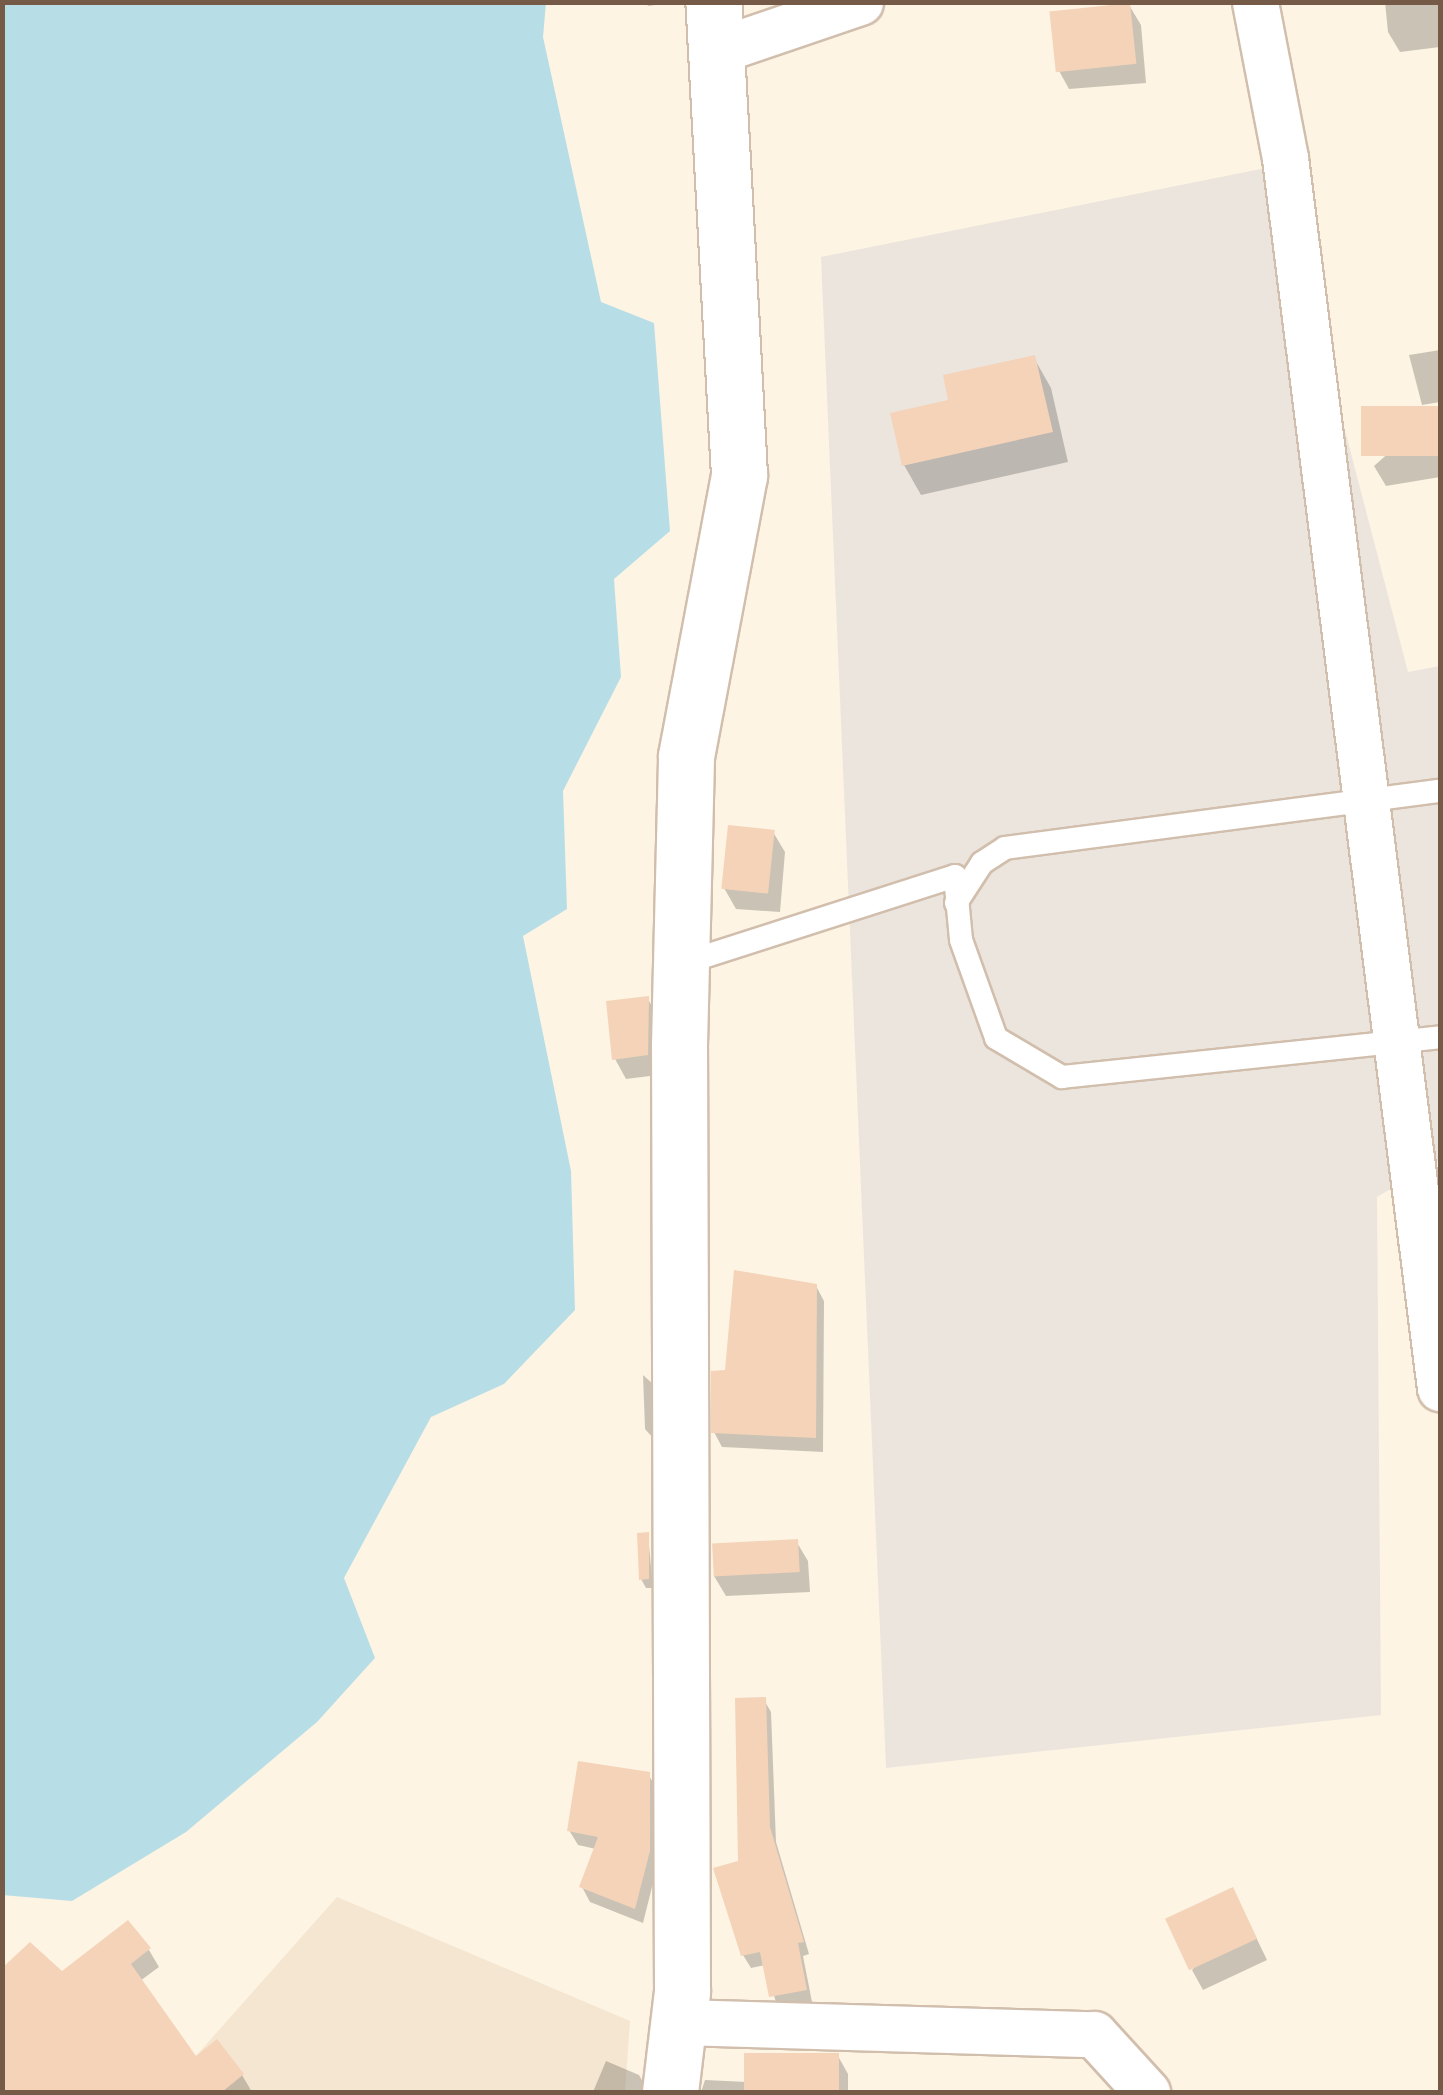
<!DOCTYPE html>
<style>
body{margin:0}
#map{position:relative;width:1443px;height:2095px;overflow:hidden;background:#fdf4e3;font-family:Signika,sans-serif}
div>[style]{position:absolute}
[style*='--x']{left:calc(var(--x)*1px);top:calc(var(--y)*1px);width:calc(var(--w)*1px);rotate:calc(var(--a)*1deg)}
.residential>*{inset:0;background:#f5e6d1}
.industrial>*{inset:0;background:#ece5de}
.water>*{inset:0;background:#b7dee7}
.shadow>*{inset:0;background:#0003}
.building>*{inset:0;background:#f4d3b9;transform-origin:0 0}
.roads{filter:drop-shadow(2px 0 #d1beac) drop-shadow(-2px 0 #d1beac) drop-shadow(0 2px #d1beac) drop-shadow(0 -2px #d1beac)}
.lane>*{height:22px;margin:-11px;padding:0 11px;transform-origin:11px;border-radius:11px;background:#fff}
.street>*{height:45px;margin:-22.5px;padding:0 22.5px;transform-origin:22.5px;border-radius:22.5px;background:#fff}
.secondary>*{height:55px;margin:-27.5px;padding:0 27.5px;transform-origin:27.5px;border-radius:27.5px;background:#fff}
span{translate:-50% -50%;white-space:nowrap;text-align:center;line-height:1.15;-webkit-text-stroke:8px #fff8ea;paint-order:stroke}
.frame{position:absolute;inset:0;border:5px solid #765a48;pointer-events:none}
</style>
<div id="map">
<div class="residential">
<div style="clip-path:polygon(337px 1897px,630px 2021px,625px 2092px,164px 2092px)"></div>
</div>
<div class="industrial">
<div style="clip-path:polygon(1276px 166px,1408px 672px,1440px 666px,1440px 1160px,1377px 1197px,1381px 1715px,886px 1768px,821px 257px)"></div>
</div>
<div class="water">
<div style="clip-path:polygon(2px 3px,546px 3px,543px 37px,601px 302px,654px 323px,670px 531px,614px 579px,621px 677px,563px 791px,567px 909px,523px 936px,571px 1171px,575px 1310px,504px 1384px,431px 1417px,344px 1578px,375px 1658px,317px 1722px,186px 1832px,72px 1901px,2px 1895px)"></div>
</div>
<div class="shadow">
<div style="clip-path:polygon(646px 2px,677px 2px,648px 6px)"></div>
<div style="clip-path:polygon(1385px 2px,1440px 2px,1440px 47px,1400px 52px,1388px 32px)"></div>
<div style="clip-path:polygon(1129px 5px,1141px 25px,1146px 83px,1069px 89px,1058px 69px)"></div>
<div style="clip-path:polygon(1440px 350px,1440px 402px,1422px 405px,1409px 355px)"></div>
<div style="clip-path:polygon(1034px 358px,1051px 388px,1068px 462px,921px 495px,904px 465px,951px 402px)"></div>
<div style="clip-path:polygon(1438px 409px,1440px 477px,1386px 486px,1374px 466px)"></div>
<div style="clip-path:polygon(773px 832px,785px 852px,780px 912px,736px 909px,724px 888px)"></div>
<div style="clip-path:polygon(648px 999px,659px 1019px,658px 1075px,626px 1079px,615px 1059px)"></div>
<div style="clip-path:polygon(816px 1286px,824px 1301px,823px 1452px,722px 1447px,714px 1432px,728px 1373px)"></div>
<div style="clip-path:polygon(643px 1375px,653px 1384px,653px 1438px,645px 1429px)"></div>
<div style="clip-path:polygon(648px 1535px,653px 1588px,646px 1588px,641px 1579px)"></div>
<div style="clip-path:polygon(796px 1541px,808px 1561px,810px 1592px,726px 1596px,714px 1576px)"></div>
<div style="clip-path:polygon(764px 1700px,771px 1712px,776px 1842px,809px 1954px,803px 1956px,812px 2002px,778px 2009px,765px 1965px,751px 1968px,743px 1955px,741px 1863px)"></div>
<div style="clip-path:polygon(648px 1774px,657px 1789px,657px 1867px,643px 1923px,590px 1902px,582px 1887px,596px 1849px,578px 1845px,569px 1830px)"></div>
<div style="clip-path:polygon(1243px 1910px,1267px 1960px,1203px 1990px,1192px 1970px)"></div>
<div style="clip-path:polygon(149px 1950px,159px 1967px,140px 1981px,196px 2059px,242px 2075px,252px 2092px,2px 2092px,2px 1972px,61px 1974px)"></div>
<div style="clip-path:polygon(838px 2056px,848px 2074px,848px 2092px,701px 2092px,705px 2080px,747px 2082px)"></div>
<div style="clip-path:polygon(606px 2061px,639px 2075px,649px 2092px,593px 2092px)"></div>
</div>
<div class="building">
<div style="left:1130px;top:3px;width:61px;height:81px;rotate:84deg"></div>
<div style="clip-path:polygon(1035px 355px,1053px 432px,902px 466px,890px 413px,948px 400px,943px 375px)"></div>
<div style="left:1440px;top:406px;width:50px;height:79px;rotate:90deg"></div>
<div style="left:728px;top:825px;width:47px;height:64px;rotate:6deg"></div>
<div style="clip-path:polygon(649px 996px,648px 1055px,612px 1060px,606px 1001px)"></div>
<div style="clip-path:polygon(734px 1270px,817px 1284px,816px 1438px,711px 1433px,711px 1371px,725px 1370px)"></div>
<div style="clip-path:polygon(649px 1532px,649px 1579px,639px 1580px,637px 1533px)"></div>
<div style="left:798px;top:1539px;width:33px;height:86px;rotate:87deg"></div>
<div style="clip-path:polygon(766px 1697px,770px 1827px,804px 1942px,798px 1943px,807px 1990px,769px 1997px,760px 1952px,741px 1956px,713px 1868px,738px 1861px,735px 1698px)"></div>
<div style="clip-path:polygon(578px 1761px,650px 1772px,650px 1851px,635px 1909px,579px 1887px,598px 1837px,567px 1831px)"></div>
<div style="left:1233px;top:1887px;width:57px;height:75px;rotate:65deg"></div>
<div style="clip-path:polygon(128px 1920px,151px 1948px,131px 1964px,196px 2056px,217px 2039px,244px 2074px,222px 2092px,2px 2092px,2px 1968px,30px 1942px,62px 1971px)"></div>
<div style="left:744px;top:2053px;width:95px;height:39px"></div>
</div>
<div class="roads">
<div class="lane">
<div style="--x:956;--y:903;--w:48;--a:-57"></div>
<div style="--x:982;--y:863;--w:27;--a:-33"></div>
<div style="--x:1005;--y:848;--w:439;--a:-7.5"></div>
<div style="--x:681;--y:964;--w:288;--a:-17.8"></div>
<div style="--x:955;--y:876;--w:64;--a:84.6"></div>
<div style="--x:961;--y:940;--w:104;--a:70.3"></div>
<div style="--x:996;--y:1038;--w:77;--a:30.6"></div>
<div style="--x:1062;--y:1077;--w:380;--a:-6"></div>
</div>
<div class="street">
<div style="--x:1255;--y:2;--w:159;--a:79.1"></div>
<div style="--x:1285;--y:158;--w:1240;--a:82.82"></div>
<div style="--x:719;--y:50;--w:149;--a:-18.8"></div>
<div style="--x:679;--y:2022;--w:415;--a:1.7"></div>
<div style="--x:1094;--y:2034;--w:79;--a:47.6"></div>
</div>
<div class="secondary">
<div style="--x:670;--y:2092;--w:101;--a:-83.2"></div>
<div style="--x:682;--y:1992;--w:947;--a:-90.18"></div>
<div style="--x:679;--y:1045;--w:289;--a:-88.6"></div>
<div style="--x:686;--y:756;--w:286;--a:-79.3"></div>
<div style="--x:739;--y:475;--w:474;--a:-93.1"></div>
</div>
</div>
<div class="frame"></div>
</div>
